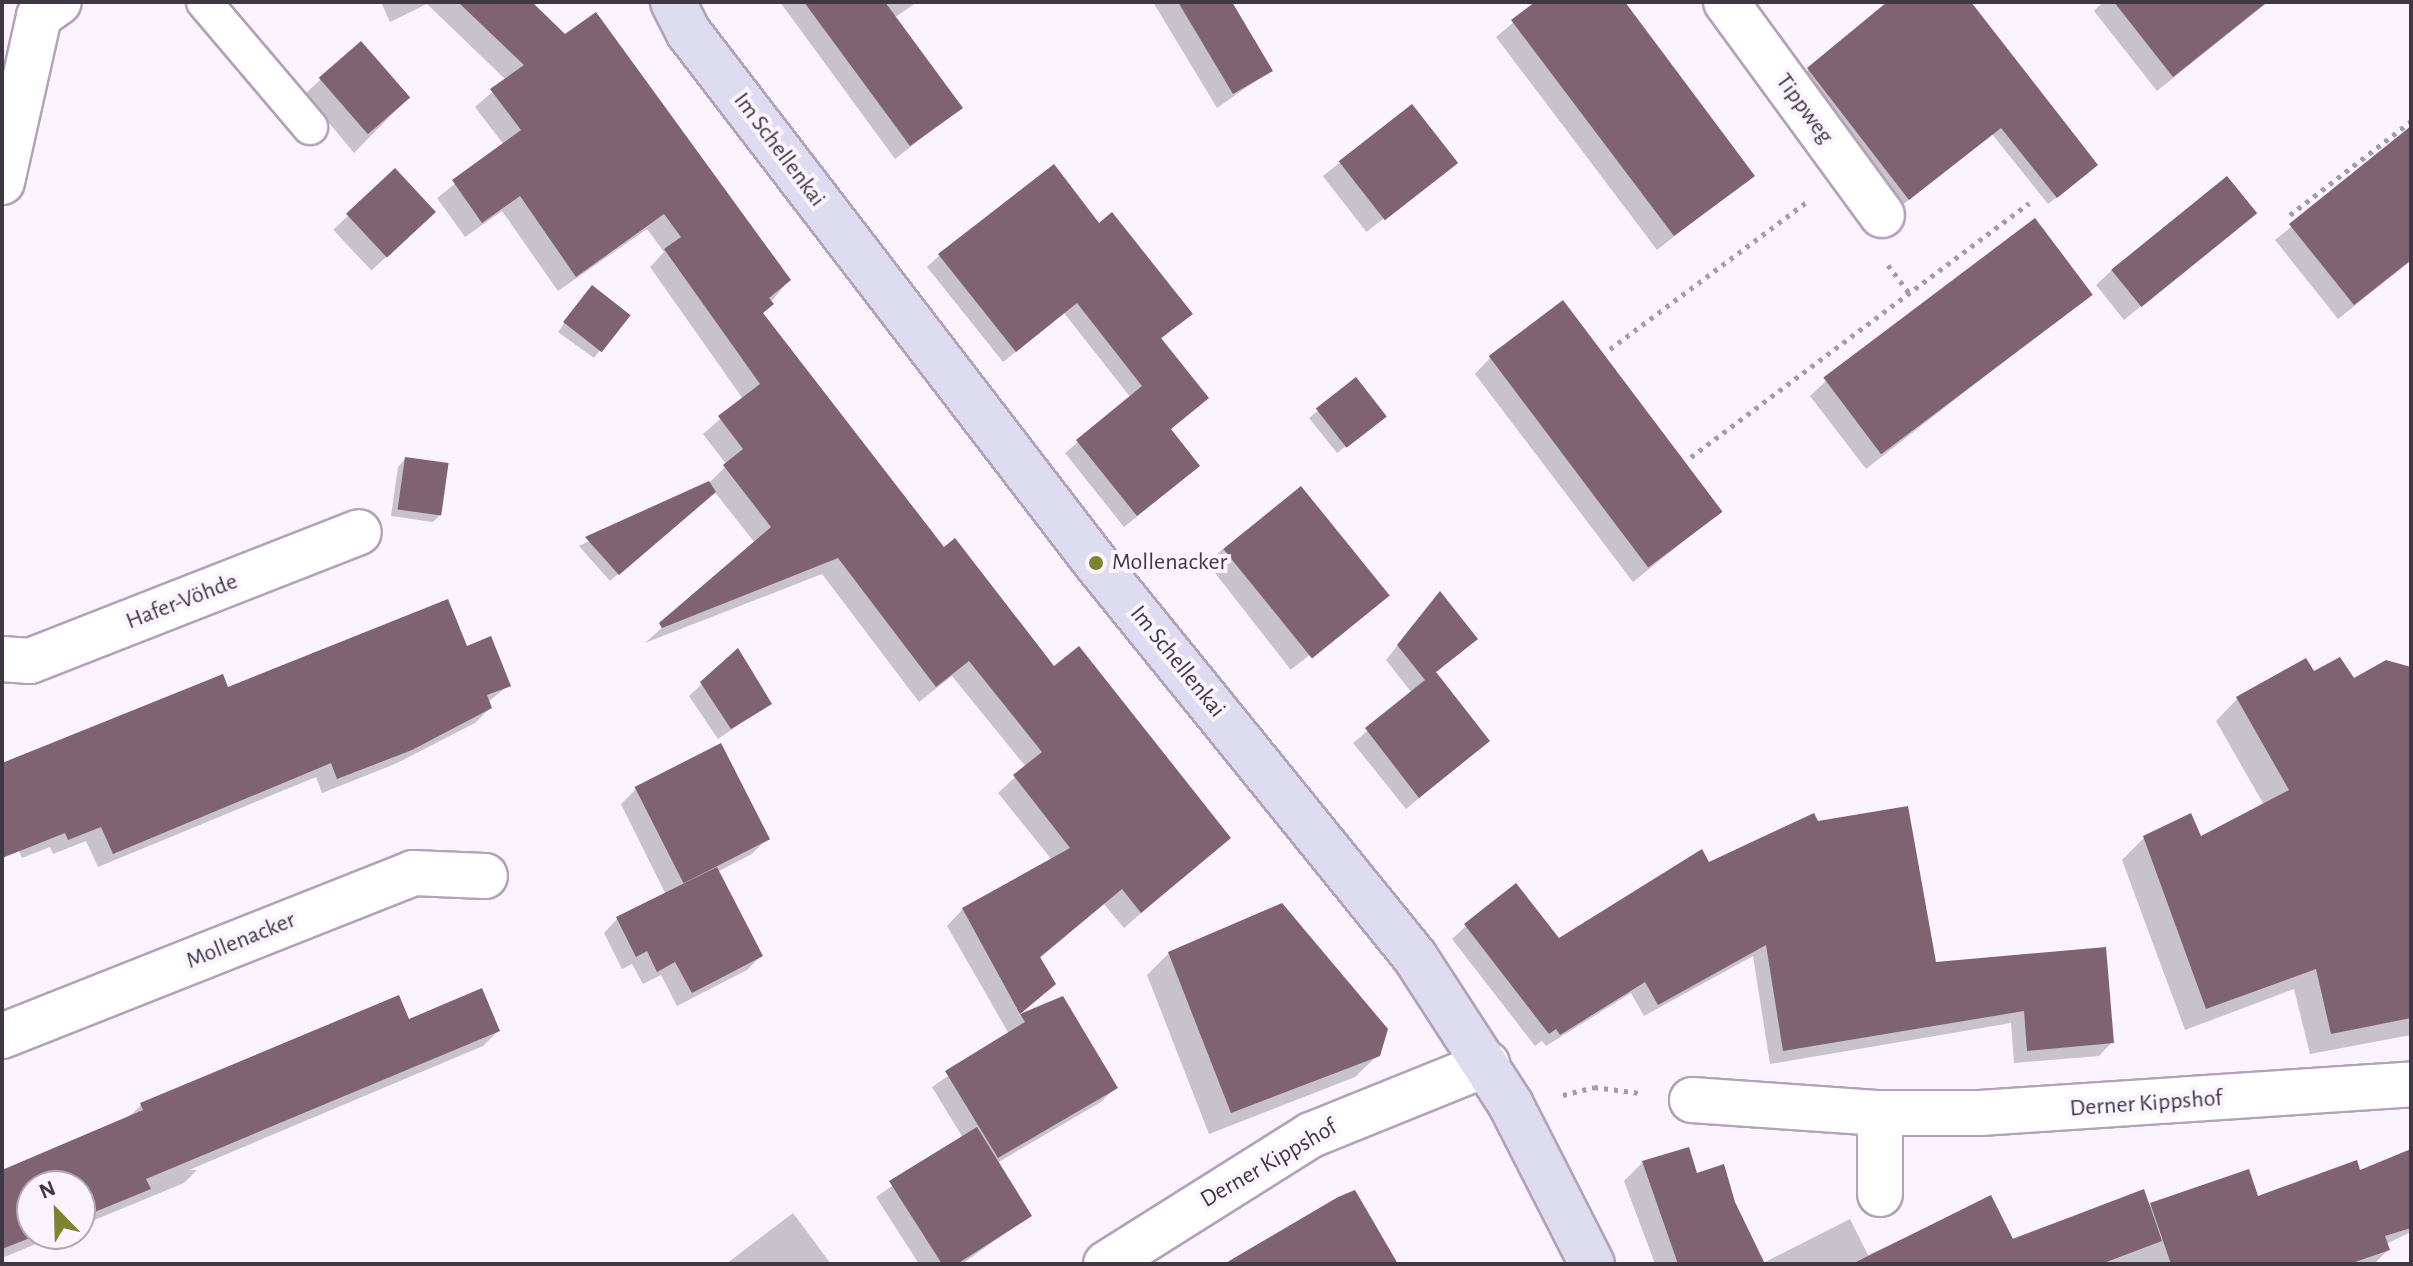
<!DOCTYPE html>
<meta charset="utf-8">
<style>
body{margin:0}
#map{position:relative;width:2413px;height:1266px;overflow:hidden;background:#fbf3fe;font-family:"Alegreya Sans",sans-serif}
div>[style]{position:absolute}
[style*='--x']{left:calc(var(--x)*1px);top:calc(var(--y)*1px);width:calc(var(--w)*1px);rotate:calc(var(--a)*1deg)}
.shadow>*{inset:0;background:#0003;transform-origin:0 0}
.building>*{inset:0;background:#806370;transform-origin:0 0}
.path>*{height:5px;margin-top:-2.5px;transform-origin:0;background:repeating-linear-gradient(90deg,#a39ba6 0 4px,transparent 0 10px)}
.roads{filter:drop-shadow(2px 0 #b4a1ba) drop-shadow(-2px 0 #b4a1ba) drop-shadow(0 2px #b4a1ba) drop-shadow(0 -2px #b4a1ba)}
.lane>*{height:34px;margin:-17px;padding:0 17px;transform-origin:17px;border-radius:17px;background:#fff}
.street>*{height:44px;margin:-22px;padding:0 22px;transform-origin:22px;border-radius:22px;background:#fff}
.secondary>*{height:44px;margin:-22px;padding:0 22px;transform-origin:22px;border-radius:22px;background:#dedcf1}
.dots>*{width:22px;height:22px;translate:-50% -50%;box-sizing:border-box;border:4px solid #fbf3fe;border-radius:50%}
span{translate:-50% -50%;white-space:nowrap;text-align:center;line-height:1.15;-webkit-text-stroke:8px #fbf3fe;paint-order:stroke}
.street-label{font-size:24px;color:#3f3742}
.poi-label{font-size:24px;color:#3f3742}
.left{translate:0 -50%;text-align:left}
.frame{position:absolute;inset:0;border:4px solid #3f3742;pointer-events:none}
.north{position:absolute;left:16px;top:1170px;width:80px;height:80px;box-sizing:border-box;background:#fbf3fe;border:2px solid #b0a8b3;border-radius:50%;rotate:337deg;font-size:22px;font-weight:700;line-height:32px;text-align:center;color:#3f3742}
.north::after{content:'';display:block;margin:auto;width:28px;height:36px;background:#7c8430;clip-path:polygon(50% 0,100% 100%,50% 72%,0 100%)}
</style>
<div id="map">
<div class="shadow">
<div style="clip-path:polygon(381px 2px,529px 2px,789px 280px,761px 314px,944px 549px,1053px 669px,1228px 837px,1124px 928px,1104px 904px,1039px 959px,1054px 984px,1018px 1016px,1062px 998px,1115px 1088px,1101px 1102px,997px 1163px,1029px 1216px,962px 1264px,919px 1264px,876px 1197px,963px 1138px,932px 1087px,1009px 1034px,947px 926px,963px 909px,1052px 860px,998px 793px,1026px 767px,952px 676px,919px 702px,822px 574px,645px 643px,755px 543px,714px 491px,610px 581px,579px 546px,709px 483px,727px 465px,703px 434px,743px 399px,650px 267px,664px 252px,647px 229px,558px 291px,502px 211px,465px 237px,437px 198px,504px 145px,475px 107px,506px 80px,427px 4px,390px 22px)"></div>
<div style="clip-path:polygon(780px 2px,917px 2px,894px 18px,960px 108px,895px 159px)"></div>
<div style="clip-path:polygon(1153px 2px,1230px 2px,1271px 70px,1217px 108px)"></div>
<div style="clip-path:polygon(1538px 2px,1622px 2px,1752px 175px,1657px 250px,1496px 37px)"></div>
<div style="clip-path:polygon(1890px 2px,1967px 2px,2088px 173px,2048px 204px,1992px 134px,1901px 206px,1801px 76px)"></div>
<div style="clip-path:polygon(2103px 2px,2268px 2px,2157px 91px,2094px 11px)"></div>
<div style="clip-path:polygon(321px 79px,408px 98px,354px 153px,305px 94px)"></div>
<div style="left:1411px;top:107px;width:71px;height:112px;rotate:52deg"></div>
<div style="clip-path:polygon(2411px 130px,2411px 261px,2338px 319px,2275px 240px)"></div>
<div style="left:380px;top:186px;width:56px;height:64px;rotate:47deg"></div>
<div style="clip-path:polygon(2254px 213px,2124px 320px,2096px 285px,2112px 270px)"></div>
<div style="clip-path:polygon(1099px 226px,1190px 314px,1160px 340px,1169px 430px,1185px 478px,1124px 527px,1065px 453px,1131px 398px,1064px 313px,1003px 362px,927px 267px,940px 255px)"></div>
<div style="clip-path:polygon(2090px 294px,1866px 469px,1810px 396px,1826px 381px)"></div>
<div style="clip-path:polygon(585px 295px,628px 315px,594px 358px,558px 332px)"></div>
<div style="clip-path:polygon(1490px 358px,1721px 511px,1633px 582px,1475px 374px)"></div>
<div style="clip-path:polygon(1356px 380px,1377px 423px,1337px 453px,1309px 418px)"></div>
<div style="clip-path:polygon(405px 459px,441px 514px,433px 522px,391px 516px,398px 467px)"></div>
<div style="left:1301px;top:488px;width:137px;height:120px;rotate:52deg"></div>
<div style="clip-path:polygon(1428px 607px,1476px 639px,1434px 674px,1488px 741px,1406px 809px,1353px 743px,1412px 693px,1386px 660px)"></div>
<div style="clip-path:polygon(466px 648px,509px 685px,488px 702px,490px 708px,475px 723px,395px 764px,322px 793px,316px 777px,98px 867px,86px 841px,53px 854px,50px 847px,22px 858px,2px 810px,2px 767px,227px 690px)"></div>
<div style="clip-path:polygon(738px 651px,769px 704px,718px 739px,689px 696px)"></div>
<div style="clip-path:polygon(2313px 673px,2353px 681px,2411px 675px,2411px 1035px,2310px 1054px,2294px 989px,2185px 1030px,2122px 860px,2144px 838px,2200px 839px,2264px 805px,2216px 721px,2237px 699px)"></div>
<div style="clip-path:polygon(636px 789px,767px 839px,752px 854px,717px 872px,761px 956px,747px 970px,677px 1006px,661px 975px,643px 984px,632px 964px,622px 969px,604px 933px,617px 919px,666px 895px,621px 804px)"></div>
<div style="clip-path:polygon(1708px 865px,1935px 964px,2112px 1042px,2099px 1056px,2014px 1063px,2011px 1023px,1770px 1064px,1753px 956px,1644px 1016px,1631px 993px,1546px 1046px,1542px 1041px,1535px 1046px,1452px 939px,1466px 926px,1559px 941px)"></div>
<div style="clip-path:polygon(1169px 953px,1378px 1055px,1355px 1077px,1209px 1134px,1147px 975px)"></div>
<div style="clip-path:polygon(408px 1021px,498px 1031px,483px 1046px,189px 1170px,197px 1170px,184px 1183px,80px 1226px,80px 1186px,32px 1186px,32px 1234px,60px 1234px,2px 1258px,2px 1172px,127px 1119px,141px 1105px)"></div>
<div style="clip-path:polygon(1643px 1162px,1695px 1176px,1733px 1202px,1763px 1263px,1850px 1219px,1868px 1255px,1990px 1198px,2011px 1239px,2143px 1191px,2148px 1206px,2248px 1172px,2257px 1199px,2359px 1173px,2411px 1200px,2411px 1232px,2386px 1244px,2388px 1250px,2374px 1264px,1655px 1264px,1624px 1181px)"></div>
<div style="clip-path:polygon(793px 1213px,831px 1264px,726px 1264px)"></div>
</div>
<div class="building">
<div style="clip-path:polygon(458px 2px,532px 2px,565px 34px,596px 12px,791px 280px,769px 298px,774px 304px,763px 313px,944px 547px,955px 538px,1054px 666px,1079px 646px,1231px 838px,1141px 913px,1122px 889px,1040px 957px,1056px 984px,1020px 1014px,962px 908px,1070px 848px,1013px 775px,1042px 752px,969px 661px,936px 687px,838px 558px,662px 628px,659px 623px,771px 527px,723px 465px,743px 449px,718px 416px,760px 384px,664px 249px,681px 237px,664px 214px,576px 277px,520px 196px,482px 223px,452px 180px,521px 130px,490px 89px,524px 65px)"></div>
<div style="clip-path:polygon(804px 2px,885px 2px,963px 108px,910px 146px)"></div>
<div style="clip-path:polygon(1178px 2px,1232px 2px,1273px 71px,1233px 94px)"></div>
<div style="clip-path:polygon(1535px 2px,1625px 2px,1755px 176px,1674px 236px,1511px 20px)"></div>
<div style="clip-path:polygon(1887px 2px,1971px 2px,2098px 165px,2057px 198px,2001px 128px,1909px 200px,1807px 68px)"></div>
<div style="clip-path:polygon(2114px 2px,2267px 2px,2173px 77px)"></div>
<div style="left:361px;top:41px;width:75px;height:56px;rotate:49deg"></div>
<div style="left:1412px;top:104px;width:75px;height:93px;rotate:52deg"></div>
<div style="clip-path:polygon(2411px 126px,2411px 260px,2354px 305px,2289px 224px)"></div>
<div style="clip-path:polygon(1054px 164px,1099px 223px,1112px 212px,1193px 314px,1161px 338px,1209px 398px,1171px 429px,1200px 466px,1137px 516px,1076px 440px,1142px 386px,1077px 303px,1016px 352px,938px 254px)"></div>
<div style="left:395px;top:168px;width:60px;height:67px;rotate:47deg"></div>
<div style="left:2227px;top:176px;width:48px;height:149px;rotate:51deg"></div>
<div style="left:2035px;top:218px;width:96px;height:265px;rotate:53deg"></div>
<div style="left:592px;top:285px;width:49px;height:47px;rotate:38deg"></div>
<div style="left:1563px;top:300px;width:265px;height:93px;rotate:53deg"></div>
<div style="left:1356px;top:377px;width:50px;height:51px;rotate:52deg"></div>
<div style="left:405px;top:457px;width:44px;height:53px;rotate:8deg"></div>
<div style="clip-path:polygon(709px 481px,716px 492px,619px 575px,585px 537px)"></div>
<div style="left:1301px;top:486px;width:141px;height:100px;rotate:51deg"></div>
<div style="clip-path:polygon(1440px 591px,1478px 639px,1436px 672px,1490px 741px,1419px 798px,1365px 728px,1425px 680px,1397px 645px)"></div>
<div style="clip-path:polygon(448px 599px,467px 646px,491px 636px,511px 686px,487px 695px,492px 708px,412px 750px,337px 779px,331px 763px,113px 854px,101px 827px,68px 840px,65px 833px,2px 858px,2px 763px,223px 674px,228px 687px)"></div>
<div style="clip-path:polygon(738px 648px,772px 704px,731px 729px,700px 682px)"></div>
<div style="clip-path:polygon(2340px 657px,2354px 678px,2386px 660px,2411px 667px,2411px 1018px,2331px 1034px,2316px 969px,2206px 1009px,2143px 836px,2191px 813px,2201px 836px,2289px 790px,2236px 697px,2306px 658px,2314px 671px)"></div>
<div style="left:721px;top:743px;width:108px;height:97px;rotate:63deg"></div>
<div style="clip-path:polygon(1908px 806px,1936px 962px,2106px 947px,2114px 1043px,2027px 1051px,2024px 1011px,1783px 1051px,1766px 945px,1658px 1005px,1645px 982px,1560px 1035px,1556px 1029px,1549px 1034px,1464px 924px,1516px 883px,1559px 938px,1702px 849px,1709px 862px,1814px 813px,1818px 821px)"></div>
<div style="clip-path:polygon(717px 867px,763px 956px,692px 993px,675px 962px,657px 972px,647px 951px,636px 957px,616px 917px)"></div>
<div style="clip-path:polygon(1282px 903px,1388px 1029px,1380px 1056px,1231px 1113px,1168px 952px)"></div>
<div style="clip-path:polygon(482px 988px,500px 1031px,146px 1179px,151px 1189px,80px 1218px,80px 1186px,32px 1186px,32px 1234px,40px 1234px,2px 1249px,2px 1170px,143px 1110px,140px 1103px,399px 995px,409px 1019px)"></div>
<div style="clip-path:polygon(1063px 996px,1118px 1088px,998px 1158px,945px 1071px,1025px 1022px,1020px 1014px)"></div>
<div style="clip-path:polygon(977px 1127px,1032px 1216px,957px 1264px,942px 1264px,889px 1181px)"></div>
<div style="clip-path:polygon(1689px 1147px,1697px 1173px,1724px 1164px,1735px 1202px,1765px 1264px,1678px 1264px,1642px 1161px)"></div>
<div style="clip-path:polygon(2411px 1149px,2411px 1228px,2385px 1236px,2390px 1250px,2349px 1264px,2171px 1264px,2150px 1203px,2249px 1169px,2258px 1196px,2357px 1160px,2360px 1170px)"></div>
<div style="clip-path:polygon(2144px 1189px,2162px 1241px,2101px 1264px,1852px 1264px,1991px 1195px,2013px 1239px)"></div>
<div style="clip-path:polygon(1355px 1190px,1398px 1264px,1224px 1264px,1338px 1197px)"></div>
</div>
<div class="path">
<div style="--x:2290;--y:215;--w:153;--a:-37.8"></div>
<div style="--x:1888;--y:265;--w:35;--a:53"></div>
<div style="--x:1610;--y:349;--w:247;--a:-36.8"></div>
<div style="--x:1691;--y:457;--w:423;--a:-36.9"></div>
<div style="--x:1563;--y:1095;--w:32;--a:-14"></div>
<div style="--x:1594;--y:1087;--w:46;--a:7.4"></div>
</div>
<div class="roads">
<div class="lane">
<div style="--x:204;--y:2;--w:164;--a:49.7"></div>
</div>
<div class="street">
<div style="--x:1726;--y:2;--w:264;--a:53.8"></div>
<div style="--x:2;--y:182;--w:170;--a:-77.4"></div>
<div style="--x:39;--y:16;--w:24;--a:-35"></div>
<div style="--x:2;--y:659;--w:28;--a:4"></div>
<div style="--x:30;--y:661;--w:353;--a:-21.4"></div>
<div style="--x:2;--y:1036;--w:442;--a:-21.6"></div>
<div style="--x:413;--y:873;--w:72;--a:2.4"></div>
<div style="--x:1692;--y:1100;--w:188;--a:4"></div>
<div style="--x:1880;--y:1113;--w:100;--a:0"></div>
<div style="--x:1980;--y:1113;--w:432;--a:-3.8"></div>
<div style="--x:1880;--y:1113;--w:81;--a:90"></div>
<div style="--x:1106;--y:1264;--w:242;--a:-32.2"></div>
<div style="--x:1311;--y:1135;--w:190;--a:-22"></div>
</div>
<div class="secondary">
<div style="--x:673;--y:2;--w:35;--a:63"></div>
<div style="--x:689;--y:33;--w:668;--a:52.48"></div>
<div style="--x:1096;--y:563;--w:507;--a:51"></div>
<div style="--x:1415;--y:957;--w:176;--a:57"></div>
<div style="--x:1511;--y:1105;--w:178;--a:63"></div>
</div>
</div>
<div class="dots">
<div style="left:1096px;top:563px;background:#7c8430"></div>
</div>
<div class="street-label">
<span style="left:1804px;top:109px;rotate:54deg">Tippweg</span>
<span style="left:779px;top:150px;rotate:53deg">Im Schellenkai</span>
<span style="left:182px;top:602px;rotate:-21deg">Hafer-Vöhde</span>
<span style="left:1177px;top:662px;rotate:51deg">Im Schellenkai</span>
<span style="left:241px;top:941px;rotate:-22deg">Mollenacker</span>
<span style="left:2146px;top:1104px;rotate:-4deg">Derner Kippshof</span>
<span style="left:1269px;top:1164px;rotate:-30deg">Derner Kippshof</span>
</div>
<div class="poi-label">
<span class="left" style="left:1112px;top:563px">Mollenacker</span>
</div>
<div class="frame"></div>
<div class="north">N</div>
</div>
